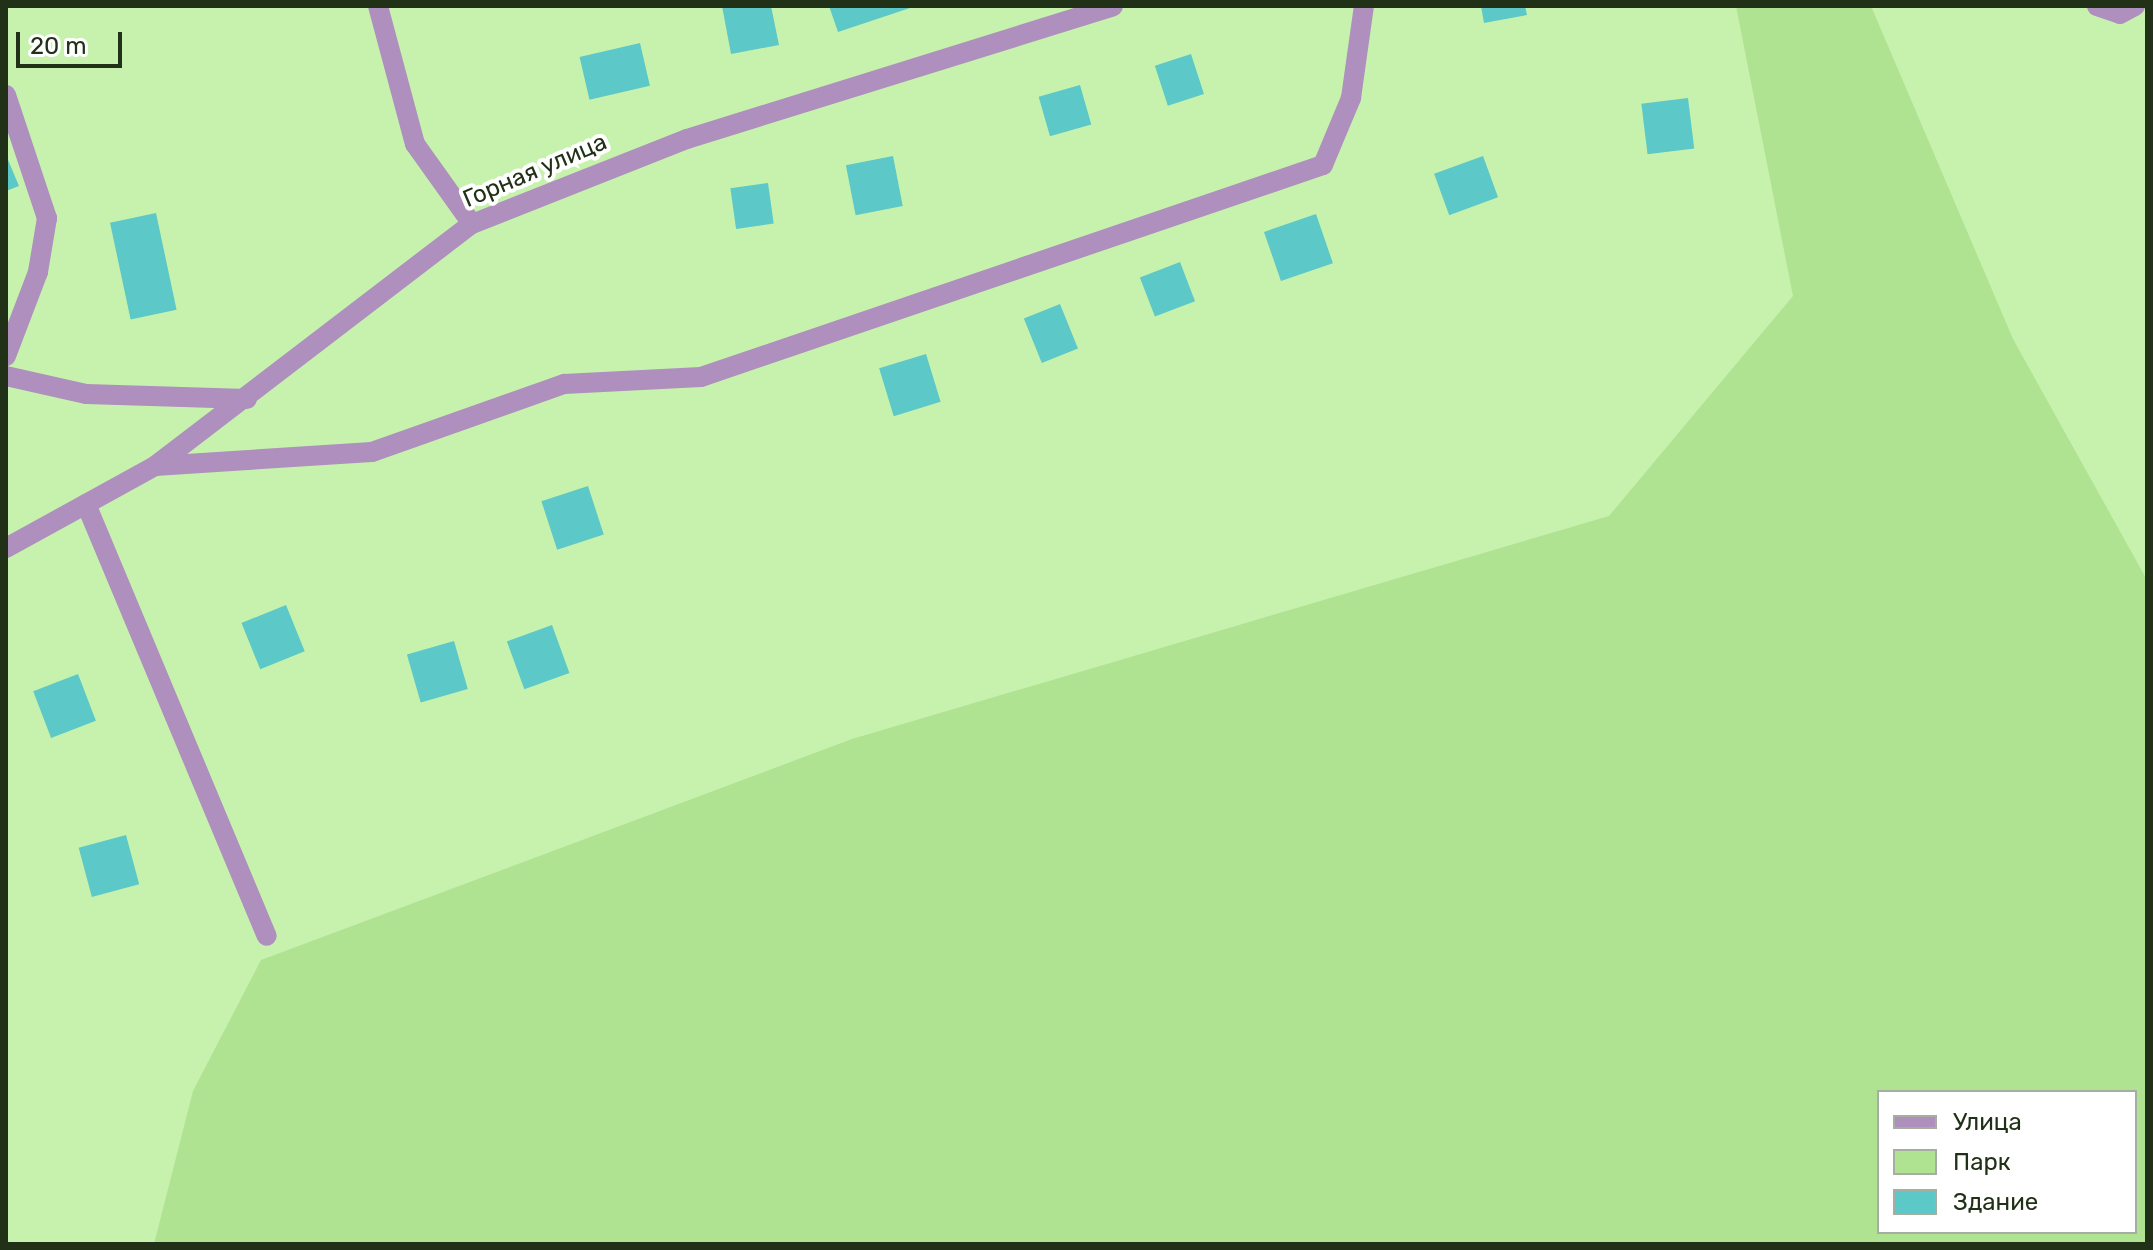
<!DOCTYPE html>
<meta charset="utf-8">
<style>
body{margin:0}
#map{position:relative;width:2153px;height:1250px;overflow:hidden;background:#c7f2ae;font-family:Rubik,sans-serif}
div>[style]{position:absolute}
[style*='--x']{left:calc(var(--x)*1px);top:calc(var(--y)*1px);width:calc(var(--w)*1px);rotate:calc(var(--a)*1deg)}
.green>*{inset:0;background:#afe291}
.building>*{inset:0;background:#5cc8c7;transform-origin:0 0}
.service>*{height:20px;margin:-10px;padding:0 10px;transform-origin:10px;border-radius:10px;background:#ae8fbd}
.minor>*{height:20px;margin:-10px;padding:0 10px;transform-origin:10px;border-radius:10px;background:#ae8fbd}
span{translate:-50% -50%;white-space:nowrap;text-align:center;line-height:1.15;-webkit-text-stroke:8px #fff;paint-order:stroke}
.street-label{font-size:24px;color:#213117}
.frame{position:absolute;inset:0;border:8px solid #213117;pointer-events:none}
.legend{position:absolute;left:1877px;top:1090px;width:260px;height:144px;box-sizing:border-box;background:#fff;border:2px solid #a6ada2;margin:0;padding:10px 14px;list-style:none;font-size:24px;color:#213117}
.legend li{display:flex;align-items:center;gap:16px;height:40px}
.legend b{width:40px;border:2px solid #a6ada2}
.scale{position:absolute;left:16px;top:32px;width:106px;height:36px;box-sizing:border-box;border:4px solid #213117;border-top:0;padding-left:10px;font-size:24px;line-height:28px;white-space:nowrap;color:#213117;-webkit-text-stroke:6px #fff;paint-order:stroke}
</style>
<div id="map">
<div class="green">
<div style="clip-path:polygon(evenodd,1736px 6px,1871px 6px,2013px 339px,2147px 580px,2147px 1244px,154px 1244px,193px 1091px,261px 960px,852px 739px,1609px 516px,1793px 296px,1736px 6px,1879px 1092px,2135px 1092px,2135px 1232px,1879px 1232px,1879px 1092px)"></div>
</div>
<div class="building">
<div style="clip-path:polygon(722px 6px,771px 6px,779px 45px,731px 54px)"></div>
<div style="clip-path:polygon(829px 6px,913px 6px,913px 7px,838px 32px)"></div>
<div style="clip-path:polygon(1481px 6px,1525px 6px,1527px 15px,1484px 23px)"></div>
<div style="left:640px;top:43px;width:44px;height:62px;rotate:77deg"></div>
<div style="left:1191px;top:54px;width:42px;height:38px;rotate:72deg"></div>
<div style="left:1080px;top:85px;width:41px;height:43px;rotate:74deg"></div>
<div style="left:1688px;top:98px;width:51px;height:47px;rotate:83deg"></div>
<div style="clip-path:polygon(6px 155px,19px 186px,6px 191px)"></div>
<div style="left:893px;top:156px;width:51px;height:48px;rotate:79deg"></div>
<div style="left:1483px;top:156px;width:44px;height:52px;rotate:70deg"></div>
<div style="left:768px;top:183px;width:41px;height:38px;rotate:82deg"></div>
<div style="left:156px;top:213px;width:99px;height:47px;rotate:78deg"></div>
<div style="left:1316px;top:214px;width:52px;height:55px;rotate:71deg"></div>
<div style="left:1180px;top:262px;width:42px;height:43px;rotate:69deg"></div>
<div style="left:1060px;top:304px;width:48px;height:39px;rotate:68deg"></div>
<div style="left:926px;top:354px;width:50px;height:49px;rotate:73deg"></div>
<div style="left:588px;top:486px;width:51px;height:49px;rotate:72deg"></div>
<div style="left:286px;top:605px;width:50px;height:48px;rotate:68deg"></div>
<div style="left:552px;top:625px;width:51px;height:48px;rotate:70deg"></div>
<div style="left:454px;top:641px;width:50px;height:49px;rotate:74deg"></div>
<div style="left:78px;top:674px;width:50px;height:48px;rotate:69deg"></div>
<div style="left:126px;top:835px;width:51px;height:49px;rotate:75deg"></div>
</div>
<div class="service">
<div style="--x:378;--y:6;--w:143;--a:75"></div>
<div style="--x:415;--y:144;--w:98;--a:54.5"></div>
<div style="--x:2097;--y:6;--w:24;--a:19"></div>
<div style="--x:2120;--y:14;--w:17;--a:-28"></div>
<div style="--x:6;--y:95;--w:130;--a:71.6"></div>
<div style="--x:47;--y:218;--w:55;--a:99.5"></div>
<div style="--x:38;--y:272;--w:90;--a:110.9"></div>
<div style="--x:6;--y:376;--w:82;--a:12.7"></div>
<div style="--x:86;--y:394;--w:161;--a:1.8"></div>
<div style="--x:155;--y:466;--w:217;--a:-3.7"></div>
<div style="--x:372;--y:452;--w:204;--a:-19.5"></div>
<div style="--x:564;--y:384;--w:137;--a:-2.9"></div>
<div style="--x:701;--y:377;--w:657;--a:-18.82"></div>
<div style="--x:1323;--y:165;--w:73;--a:-67.3"></div>
<div style="--x:1351;--y:98;--w:93;--a:-82"></div>
<div style="--x:86;--y:504;--w:468;--a:67.3"></div>
</div>
<div class="minor">
<div style="--x:6;--y:548;--w:170;--a:-28.8"></div>
<div style="--x:155;--y:466;--w:399;--a:-37.4"></div>
<div style="--x:472;--y:224;--w:231;--a:-21.6"></div>
<div style="--x:687;--y:139;--w:446;--a:-17.3"></div>
</div>
<div class="street-label">
<span style="left:535px;top:171px;rotate:-23deg">Горная улица</span>
</div>
<div class="frame"></div>
<ul class="legend">
<li><b style="height:10px;background:#ae8fbd"></b>Улица</li>
<li><b style="height:22px;background:#afe291"></b>Парк</li>
<li><b style="height:22px;background:#5cc8c7"></b>Здание</li>
</ul>
<div class="scale">20 m</div>
</div>
